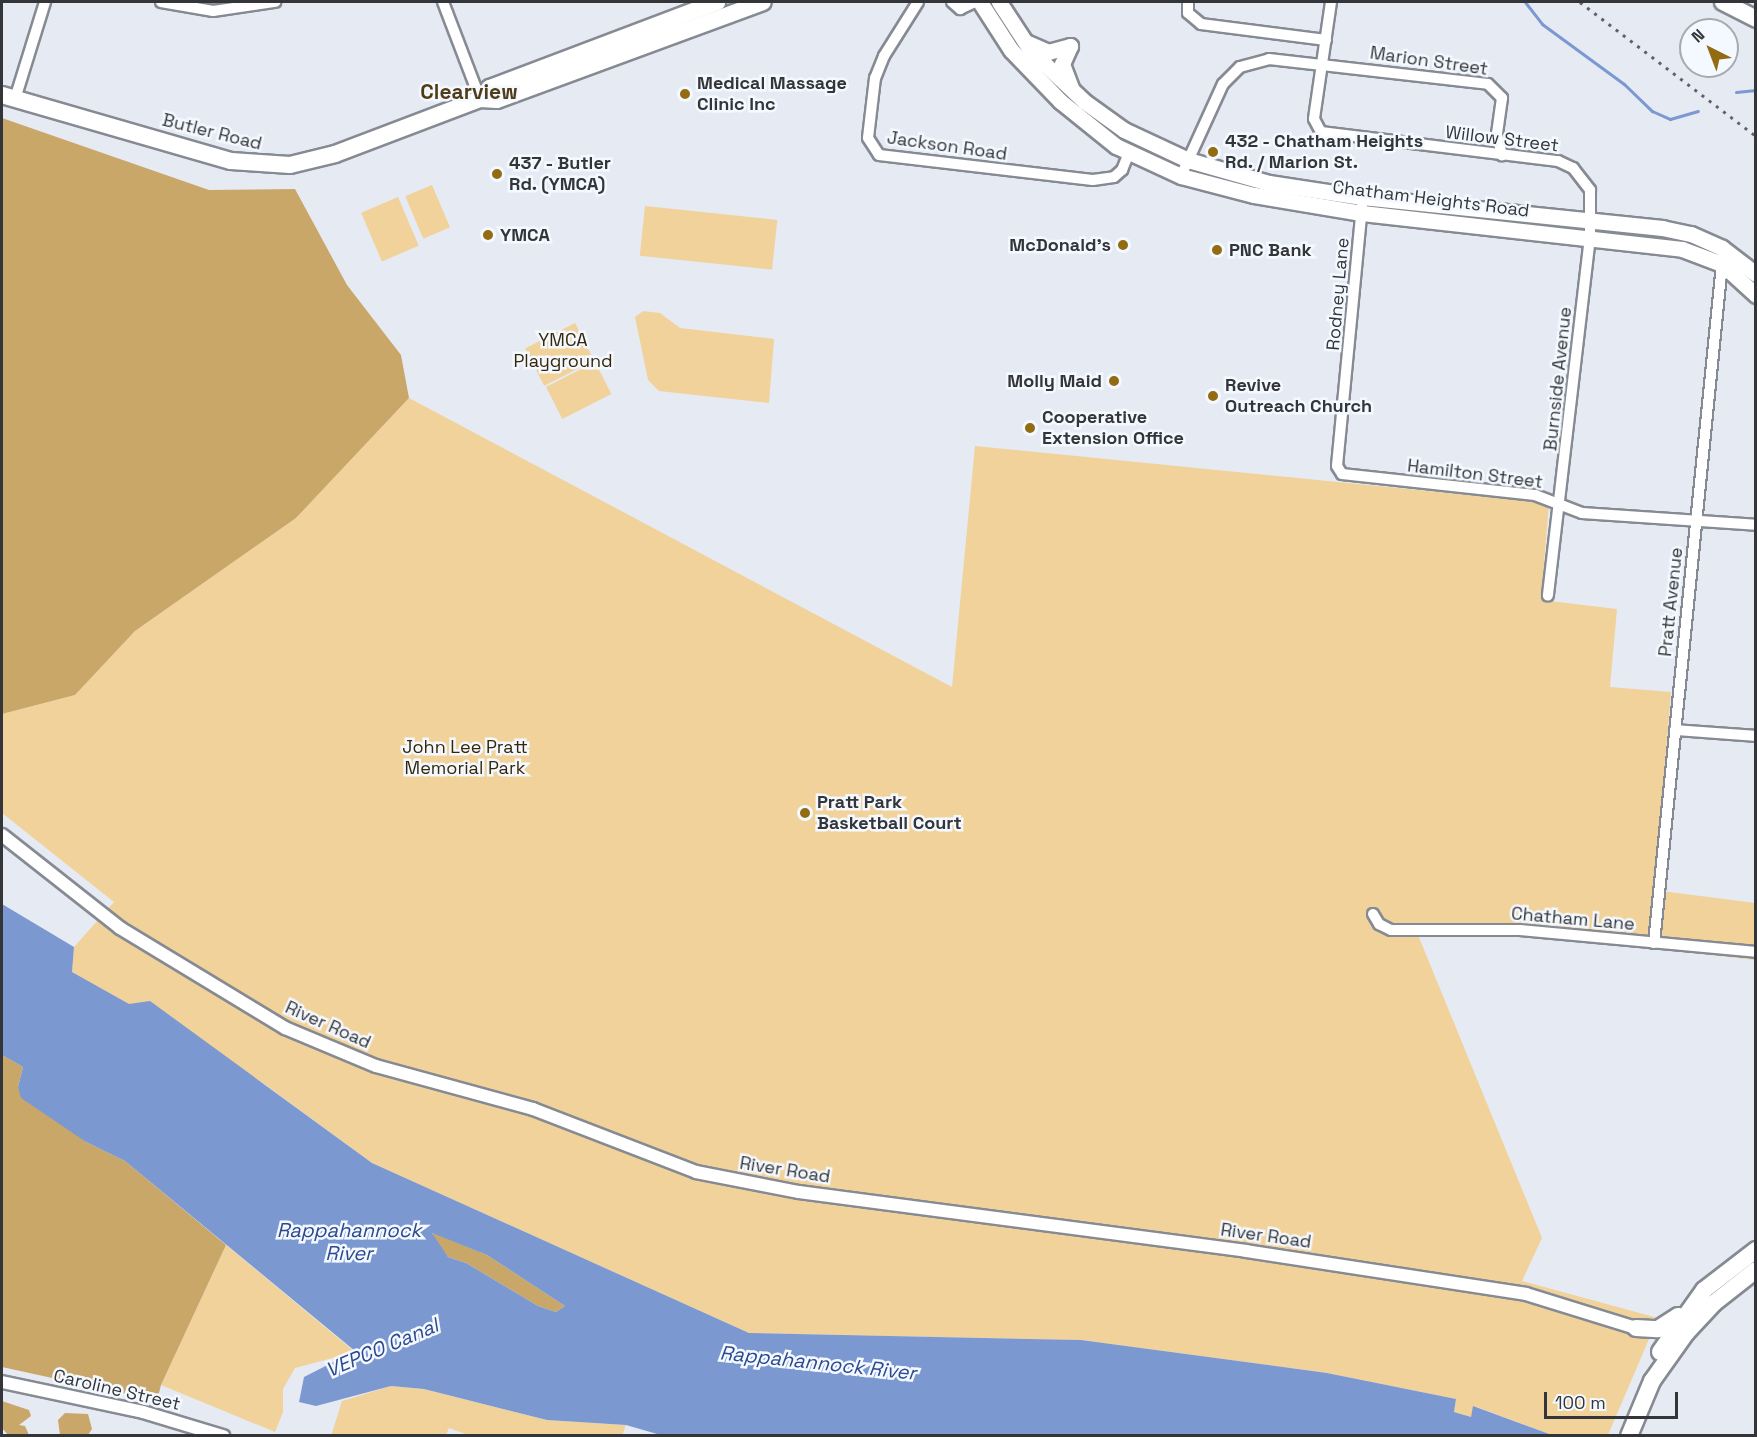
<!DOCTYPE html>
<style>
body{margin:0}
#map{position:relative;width:1757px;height:1437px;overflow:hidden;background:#e6eaf3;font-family:"Space Grotesk",sans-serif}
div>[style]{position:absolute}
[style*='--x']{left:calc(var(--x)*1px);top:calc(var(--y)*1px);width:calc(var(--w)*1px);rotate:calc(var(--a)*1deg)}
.green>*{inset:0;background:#f1d29a;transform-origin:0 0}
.forest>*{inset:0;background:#c9a769}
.water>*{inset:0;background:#7c98d1}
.stream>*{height:3px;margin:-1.5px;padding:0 1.5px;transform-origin:1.5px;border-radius:1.5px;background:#7c98d1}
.roads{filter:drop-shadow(2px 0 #868a92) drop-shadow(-2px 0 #868a92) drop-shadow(0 2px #868a92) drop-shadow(0 -2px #868a92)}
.minor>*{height:10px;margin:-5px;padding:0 5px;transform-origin:5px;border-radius:5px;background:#fff}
.tertiary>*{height:12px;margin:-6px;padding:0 6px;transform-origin:6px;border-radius:6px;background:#fff}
.secondary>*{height:15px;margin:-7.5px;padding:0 7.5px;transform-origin:7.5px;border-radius:7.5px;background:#fff}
.primary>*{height:16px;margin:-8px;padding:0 8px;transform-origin:8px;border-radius:8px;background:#fff}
.rail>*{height:3px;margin-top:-1.5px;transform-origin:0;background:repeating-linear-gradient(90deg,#5f6166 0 3px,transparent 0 9px)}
.dots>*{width:16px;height:16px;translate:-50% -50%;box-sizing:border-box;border:3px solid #f4f8ff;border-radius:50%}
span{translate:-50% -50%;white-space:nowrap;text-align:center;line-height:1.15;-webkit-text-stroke:5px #f4f8ff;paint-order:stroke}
.street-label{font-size:18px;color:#333538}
.poi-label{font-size:18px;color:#333538;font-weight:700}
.left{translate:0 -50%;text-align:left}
.right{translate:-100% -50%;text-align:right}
.park-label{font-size:18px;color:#36270a}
.water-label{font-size:20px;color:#2b498f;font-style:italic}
.quarter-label{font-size:21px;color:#503d17;font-weight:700}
.frame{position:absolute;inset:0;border:3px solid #333538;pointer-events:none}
.north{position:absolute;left:1679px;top:18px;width:60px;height:60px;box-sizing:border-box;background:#f4f8ff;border:2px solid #a7aaaf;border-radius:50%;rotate:318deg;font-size:16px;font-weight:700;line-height:24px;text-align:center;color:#333538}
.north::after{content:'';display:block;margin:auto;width:21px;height:27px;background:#926b13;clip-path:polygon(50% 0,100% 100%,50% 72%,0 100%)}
.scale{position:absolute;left:1544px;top:1392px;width:134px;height:27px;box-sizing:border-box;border:3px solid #333538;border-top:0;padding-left:8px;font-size:18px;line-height:21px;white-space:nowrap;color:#333538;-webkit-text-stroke:4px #f4f8ff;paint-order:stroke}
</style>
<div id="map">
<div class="green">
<div style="left:432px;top:185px;width:46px;height:29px;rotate:67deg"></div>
<div style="left:398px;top:197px;width:53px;height:40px;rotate:67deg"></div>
<div style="left:645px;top:206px;width:133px;height:50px;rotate:6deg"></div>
<div style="clip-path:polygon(643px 311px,660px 313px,680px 328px,774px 339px,769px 403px,659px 391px,648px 380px,635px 317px)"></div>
<div style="left:575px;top:323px;width:42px;height:56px;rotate:63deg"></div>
<div style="left:595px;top:362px;width:36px;height:55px;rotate:63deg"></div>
<div style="clip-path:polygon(409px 398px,952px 687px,975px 446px,1549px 503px,1541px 600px,1617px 609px,1610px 687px,1671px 692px,1654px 890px,1755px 903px,1755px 960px,1522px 934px,1418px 935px,1542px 1238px,1522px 1281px,1658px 1318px,1608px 1435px,1552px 1435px,1474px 1406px,1471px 1417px,1454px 1412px,1456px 1399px,1327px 1373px,1081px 1340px,749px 1333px,372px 1163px,263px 1083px,72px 972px,74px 947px,114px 902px,2px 813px,2px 714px,75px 695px,135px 631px,296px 518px)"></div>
<div style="clip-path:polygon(226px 1245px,355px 1352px,295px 1368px,283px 1389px,283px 1412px,275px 1432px,161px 1385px)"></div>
<div style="clip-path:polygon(391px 1386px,424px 1389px,547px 1420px,626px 1425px,622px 1436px,471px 1436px,449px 1428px,446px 1435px,331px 1436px,342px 1401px)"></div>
</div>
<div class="forest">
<div style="clip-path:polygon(2px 118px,209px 190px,295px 189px,347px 285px,401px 355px,409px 398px,296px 518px,135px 631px,75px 695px,2px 714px)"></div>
<div style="clip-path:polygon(2px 1055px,23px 1067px,18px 1087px,86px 1142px,125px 1161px,226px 1245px,161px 1385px,157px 1401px,2px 1367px)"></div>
<div style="clip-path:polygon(434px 1233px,487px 1255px,565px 1306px,556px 1312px,538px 1306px,466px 1263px,448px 1257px,431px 1235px)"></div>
<div style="clip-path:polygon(2px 1401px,29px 1410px,31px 1416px,19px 1425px,25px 1426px,29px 1435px,8px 1435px,2px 1428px)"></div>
<div style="clip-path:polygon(65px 1413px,88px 1414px,92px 1429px,88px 1435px,60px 1435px,58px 1420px)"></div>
</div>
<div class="water">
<div style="clip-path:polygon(evenodd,2px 904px,74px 947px,72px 972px,129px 1004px,150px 1001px,372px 1163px,749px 1333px,1081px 1340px,1327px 1373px,1456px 1399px,1454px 1412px,1471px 1417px,1473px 1406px,1552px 1435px,664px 1436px,626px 1425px,547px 1420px,424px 1389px,391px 1386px,316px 1406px,299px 1402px,304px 1377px,355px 1351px,125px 1161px,86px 1142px,21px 1098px,18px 1087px,23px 1067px,2px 1055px,2px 904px,432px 1233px,487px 1255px,565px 1306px,556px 1312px,538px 1306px,466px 1263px,448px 1257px,432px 1233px)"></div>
</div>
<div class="stream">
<div style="--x:1525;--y:2;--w:28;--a:52"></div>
<div style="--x:1542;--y:24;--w:102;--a:36.2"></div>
<div style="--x:1624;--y:84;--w:39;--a:44"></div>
<div style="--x:1652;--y:111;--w:20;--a:24"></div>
<div style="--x:1670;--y:119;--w:29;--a:-16"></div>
<div style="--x:1736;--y:92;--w:20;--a:-6"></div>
</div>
<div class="roads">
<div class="minor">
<div style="--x:161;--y:2;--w:53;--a:9.8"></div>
<div style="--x:213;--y:11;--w:63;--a:-8.3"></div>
<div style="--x:443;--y:2;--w:104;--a:69.1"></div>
<div style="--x:918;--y:2;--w:64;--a:122.2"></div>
<div style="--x:884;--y:56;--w:24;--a:112"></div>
<div style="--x:875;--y:78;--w:60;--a:96.7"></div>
<div style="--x:868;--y:138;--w:20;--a:57"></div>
<div style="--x:879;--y:155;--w:215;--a:6.7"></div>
<div style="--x:1093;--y:180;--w:21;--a:-8"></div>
<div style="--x:1114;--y:177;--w:11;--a:-41"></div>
<div style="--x:1122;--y:170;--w:18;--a:-68"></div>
<div style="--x:952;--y:2;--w:11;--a:41"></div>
<div style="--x:960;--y:9;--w:17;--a:-25"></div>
<div style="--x:1188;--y:2;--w:11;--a:90"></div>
<div style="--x:1188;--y:13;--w:17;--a:40"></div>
<div style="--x:1201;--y:24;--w:126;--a:7.3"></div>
<div style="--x:1331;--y:2;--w:118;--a:98.3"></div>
<div style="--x:1314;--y:119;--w:15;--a:62"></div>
<div style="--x:1321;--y:132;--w:239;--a:7"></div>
<div style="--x:1558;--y:161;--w:17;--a:25"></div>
<div style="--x:1573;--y:168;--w:28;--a:52"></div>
<div style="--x:1590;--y:190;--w:47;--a:90"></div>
<div style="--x:1590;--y:237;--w:361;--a:96.7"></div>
<div style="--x:15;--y:99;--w:102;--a:-72.8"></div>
<div style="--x:1181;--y:176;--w:101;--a:-65.5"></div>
<div style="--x:1223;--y:84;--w:24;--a:-45"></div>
<div style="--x:1240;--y:67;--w:30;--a:-15"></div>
<div style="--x:1269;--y:59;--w:220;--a:6.5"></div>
<div style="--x:1488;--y:84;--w:20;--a:45"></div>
<div style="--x:1502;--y:98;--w:36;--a:98"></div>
<div style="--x:1497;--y:134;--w:22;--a:77"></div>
<div style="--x:1362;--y:206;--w:261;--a:95.5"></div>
<div style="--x:1337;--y:466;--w:9;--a:58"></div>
<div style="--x:1342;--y:474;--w:194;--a:6.2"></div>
<div style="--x:1535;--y:495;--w:50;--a:21"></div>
<div style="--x:1582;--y:513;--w:174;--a:3.9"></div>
<div style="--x:1675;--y:730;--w:81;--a:4.2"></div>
<div style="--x:1373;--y:914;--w:12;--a:59"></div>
<div style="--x:1379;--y:924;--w:13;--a:27"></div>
<div style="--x:1391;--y:930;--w:129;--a:0"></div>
<div style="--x:1520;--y:930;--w:237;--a:5.3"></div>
<div style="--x:1654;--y:943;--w:682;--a:-84.28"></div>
</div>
<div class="tertiary">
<div style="--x:2;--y:835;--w:150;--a:38.2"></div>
<div style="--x:120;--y:928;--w:193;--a:31.2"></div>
<div style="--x:285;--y:1028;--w:99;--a:22.7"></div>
<div style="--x:376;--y:1066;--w:163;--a:15.3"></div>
<div style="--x:533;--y:1109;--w:175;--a:21.1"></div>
<div style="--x:696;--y:1172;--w:105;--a:11"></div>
<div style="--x:799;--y:1192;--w:451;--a:7.5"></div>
<div style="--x:1246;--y:1251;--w:283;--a:8.7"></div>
<div style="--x:1526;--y:1294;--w:115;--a:17.2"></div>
<div style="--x:2;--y:1382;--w:144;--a:12"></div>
<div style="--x:143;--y:1412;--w:84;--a:16.7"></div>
</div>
<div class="secondary">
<div style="--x:980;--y:2;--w:57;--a:57.1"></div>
<div style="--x:1011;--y:50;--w:71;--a:46.1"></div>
<div style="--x:1060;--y:101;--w:72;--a:38.8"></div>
<div style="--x:1116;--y:146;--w:72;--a:24.8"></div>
<div style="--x:1181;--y:176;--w:75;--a:14.6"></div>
<div style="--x:1254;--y:195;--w:109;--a:9.5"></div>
<div style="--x:1362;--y:213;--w:322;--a:6.4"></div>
<div style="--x:1682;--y:249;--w:43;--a:20.6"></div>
<div style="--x:1722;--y:264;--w:46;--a:42.4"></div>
<div style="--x:999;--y:2;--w:59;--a:56.9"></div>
<div style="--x:1031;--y:51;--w:74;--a:43.4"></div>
<div style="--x:1085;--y:102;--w:48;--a:35.7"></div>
<div style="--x:1124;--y:130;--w:71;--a:25.1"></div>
<div style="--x:1188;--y:160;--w:84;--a:15.9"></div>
<div style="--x:1269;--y:183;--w:94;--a:8.6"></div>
<div style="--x:1362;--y:197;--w:302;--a:5.9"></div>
<div style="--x:1662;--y:228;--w:30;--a:12"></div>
<div style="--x:1691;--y:234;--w:34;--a:24"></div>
<div style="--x:1722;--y:248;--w:43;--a:37.4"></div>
<div style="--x:1028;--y:43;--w:22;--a:24"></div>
<div style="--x:1048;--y:52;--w:23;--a:-15"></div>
<div style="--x:1070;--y:46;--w:20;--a:114"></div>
<div style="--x:1062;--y:64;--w:25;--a:69"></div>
</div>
<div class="primary">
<div style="--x:1723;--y:2;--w:37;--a:27"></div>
<div style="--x:2;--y:95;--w:238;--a:16.1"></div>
<div style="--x:231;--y:161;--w:59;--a:3.9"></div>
<div style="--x:290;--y:165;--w:46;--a:-13.7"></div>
<div style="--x:335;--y:154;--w:155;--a:-20.8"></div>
<div style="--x:480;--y:99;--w:17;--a:3"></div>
<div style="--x:497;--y:100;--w:283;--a:-20.2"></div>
<div style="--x:480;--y:99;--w:15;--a:-48"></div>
<div style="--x:490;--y:88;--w:243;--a:-20.7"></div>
<div style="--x:1636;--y:1328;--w:22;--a:3"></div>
<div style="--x:1658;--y:1329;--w:24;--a:-33"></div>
<div style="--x:1660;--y:1352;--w:76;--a:-54.6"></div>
<div style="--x:1704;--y:1290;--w:66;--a:-37.6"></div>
<div style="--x:1629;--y:1436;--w:60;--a:-67.3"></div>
<div style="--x:1652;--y:1381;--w:59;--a:-54.7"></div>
<div style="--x:1686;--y:1333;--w:41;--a:-47"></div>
<div style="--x:1714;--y:1303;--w:53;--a:-38.2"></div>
</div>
</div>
<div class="rail">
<div style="--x:1580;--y:2;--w:221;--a:37.3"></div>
</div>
<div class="dots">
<div style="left:685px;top:94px;background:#926b13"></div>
<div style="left:1213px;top:152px;background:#926b13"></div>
<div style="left:497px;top:174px;background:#926b13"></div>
<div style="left:488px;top:235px;background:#926b13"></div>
<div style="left:1123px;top:245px;background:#926b13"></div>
<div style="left:1217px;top:250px;background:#926b13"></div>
<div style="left:1114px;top:381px;background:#926b13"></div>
<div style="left:1213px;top:396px;background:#926b13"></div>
<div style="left:1030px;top:428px;background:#926b13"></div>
<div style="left:805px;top:813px;background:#926b13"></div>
</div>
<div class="street-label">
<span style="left:1429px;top:61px;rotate:8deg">Marion Street</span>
<span style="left:212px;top:132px;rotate:14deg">Butler Road</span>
<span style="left:1502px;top:139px;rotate:7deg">Willow Street</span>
<span style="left:947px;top:146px;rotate:8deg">Jackson Road</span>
<span style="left:1431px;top:199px;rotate:7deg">Chatham Heights Road</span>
<span style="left:1338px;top:294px;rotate:-85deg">Rodney Lane</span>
<span style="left:1558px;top:379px;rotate:-84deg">Burnside Avenue</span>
<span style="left:1475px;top:474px;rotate:7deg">Hamilton Street</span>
<span style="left:1671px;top:602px;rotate:-84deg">Pratt Avenue</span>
<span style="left:1573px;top:919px;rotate:5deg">Chatham Lane</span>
<span style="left:328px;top:1025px;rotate:24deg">River Road</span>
<span style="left:785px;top:1170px;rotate:9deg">River Road</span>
<span style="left:1266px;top:1236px;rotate:8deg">River Road</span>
<span style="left:117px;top:1390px;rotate:13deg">Caroline Street</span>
</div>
<div class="poi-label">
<span class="left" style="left:697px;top:94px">Medical Massage<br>Clinic Inc</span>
<span class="left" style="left:1225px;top:152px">432 - Chatham Heights<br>Rd. / Marion St.</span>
<span class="left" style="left:509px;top:174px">437 - Butler<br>Rd. (YMCA)</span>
<span class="left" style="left:500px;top:235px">YMCA</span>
<span class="right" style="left:1111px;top:245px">McDonald's</span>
<span class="left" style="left:1229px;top:250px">PNC Bank</span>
<span class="right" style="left:1102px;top:381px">Molly Maid</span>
<span class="left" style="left:1225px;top:396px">Revive<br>Outreach Church</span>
<span class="left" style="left:1042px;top:428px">Cooperative<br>Extension Office</span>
<span class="left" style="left:817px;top:813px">Pratt Park<br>Basketball Court</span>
</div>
<div class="park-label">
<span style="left:563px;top:351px">YMCA<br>Playground</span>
<span style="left:465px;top:758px">John Lee Pratt<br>Memorial Park</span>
</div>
<div class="water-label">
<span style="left:349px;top:1242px">Rappahannock<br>River</span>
<span style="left:382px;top:1348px;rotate:-23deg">VEPCO Canal</span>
<span style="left:818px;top:1363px;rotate:6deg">Rappahannock River</span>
</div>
<div class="quarter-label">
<span style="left:469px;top:92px">Clearview</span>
</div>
<div class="frame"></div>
<div class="north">N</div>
<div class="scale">100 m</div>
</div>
